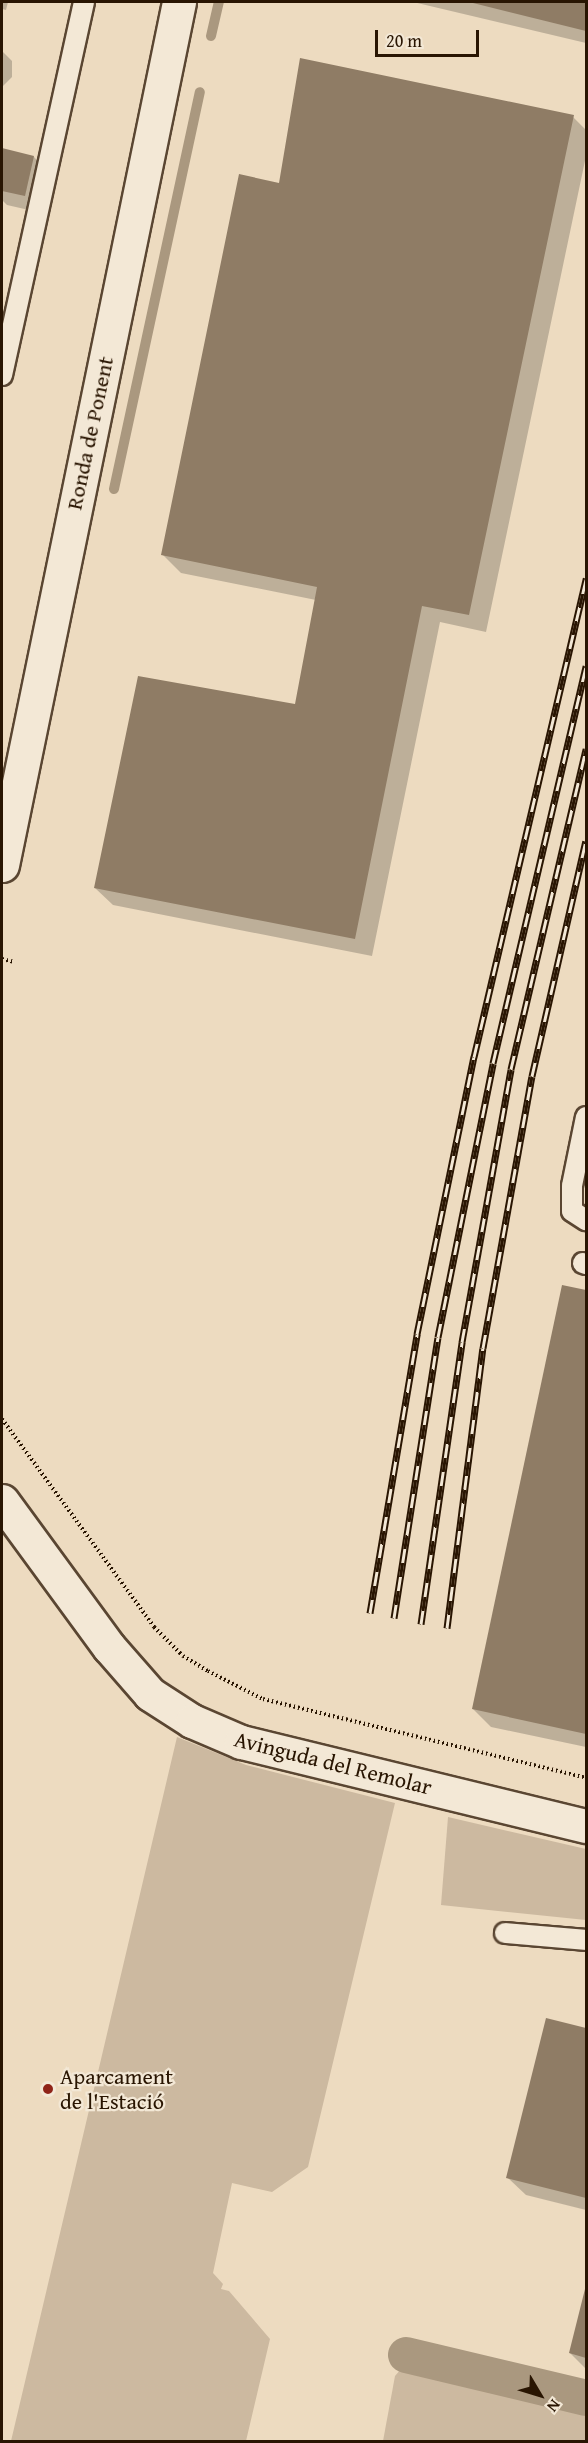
<!DOCTYPE html>
<meta charset="utf-8">
<style>
body{margin:0}
#map{position:relative;width:588px;height:2443px;overflow:hidden;background:#eddbc0;font-family:"Gentium Book Plus",serif}
div>[style]{position:absolute}
[style*='--x']{left:calc(var(--x)*1px);top:calc(var(--y)*1px);width:calc(var(--w)*1px);rotate:calc(var(--a)*1deg)}
.green>*{inset:0;background:#ccb9a0}
.shadow>*{inset:0;background:#0003}
.stream>*{height:10px;margin:-5px;padding:0 5px;transform-origin:5px;border-radius:5px;background:#aa987f}
.canal>*{height:36px;margin:-18px;padding:0 18px;transform-origin:18px;border-radius:18px;background:#aa987f}
.building>*{inset:0;background:#8f7c65}
.path>*{height:4px;margin-top:-2px;transform-origin:0;background:repeating-linear-gradient(90deg,#291502 0 1.5px,transparent 0 4.5px)}
.roads{filter:drop-shadow(2px 0 #5a4632) drop-shadow(-2px 0 #5a4632) drop-shadow(0 2px #5a4632) drop-shadow(0 -2px #5a4632)}
.lane>*{height:20px;margin:-10px;padding:0 10px;transform-origin:10px;border-radius:10px;background:#f3e8d6}
.street>*{height:33px;margin:-16.5px;padding:0 16.5px;transform-origin:16.5px;border-radius:16.5px;background:#f3e8d6}
.secondary>*{height:33px;margin:-16.5px;padding:0 16.5px;transform-origin:16.5px;border-radius:16.5px;background:#f3e8d6}
.rail>*{height:7px;margin-top:-3.5px;transform-origin:0;background:repeating-linear-gradient(90deg,#f3e8d6 0 14px,#291502 0 28px);box-sizing:border-box;border-block:2px solid #291502}
.dots>*{width:16px;height:16px;translate:-50% -50%;box-sizing:border-box;border:3px solid #f3e8d6;border-radius:50%}
span{translate:-50% -50%;white-space:nowrap;text-align:center;line-height:1.15;-webkit-text-stroke:4.5px #f3e8d6;paint-order:stroke}
.street-label{font-size:22px;color:#291502}
.poi-label{font-size:22px;color:#291502}
.left{translate:0 -50%;text-align:left}
.frame{position:absolute;inset:0;border:3px solid #291502;pointer-events:none}
.north{position:absolute;left:510px;top:2365px;width:60px;height:60px;-webkit-text-stroke:4px #f3e8d6;paint-order:stroke;rotate:128deg;font-size:16px;font-weight:700;line-height:24px;text-align:center;color:#291502}
.north::after{content:'';display:block;margin:auto;width:21px;height:27px;background:#291502;clip-path:polygon(50% 0,100% 100%,50% 72%,0 100%)}
.scale{position:absolute;left:375px;top:30px;width:104px;height:27px;box-sizing:border-box;border:3px solid #291502;border-top:0;padding-left:8px;font-size:18px;line-height:21px;white-space:nowrap;color:#291502;-webkit-text-stroke:4px #f3e8d6;paint-order:stroke}
</style>
<div id="map">
<div class="green">
<div style="clip-path:polygon(177px 1737px,246px 1765px,395px 1803px,308px 2167px,272px 2192px,232px 2183px,213px 2273px,223px 2284px,221px 2289px,229px 2291px,270px 2339px,246px 2441px,11px 2441px)"></div>
<div style="clip-path:polygon(448px 1817px,586px 1849px,586px 1920px,441px 1905px)"></div>
<div style="clip-path:polygon(406px 2363px,586px 2407px,586px 2441px,383px 2441px,395px 2376px)"></div>
</div>
<div class="shadow">
<div style="clip-path:polygon(2px 2px,8px 2px,6px 10px,2px 9px)"></div>
<div style="clip-path:polygon(413px 2px,586px 2px,586px 43px)"></div>
<div style="clip-path:polygon(2px 51px,12px 61px,12px 77px,2px 87px)"></div>
<div style="clip-path:polygon(573px 117px,586px 130px,586px 156px,486px 632px,440px 622px,372px 956px,113px 905px,95px 888px,297px 706px,316px 600px,181px 573px,163px 555px,280px 185px)"></div>
<div style="clip-path:polygon(2px 150px,34px 157px,51px 175px,42px 213px,7px 205px,2px 200px)"></div>
<div style="clip-path:polygon(563px 1287px,586px 1291px,586px 1747px,491px 1727px,473px 1709px)"></div>
<div style="clip-path:polygon(547px 2020px,586px 2030px,586px 2210px,526px 2195px,508px 2178px)"></div>
<div style="clip-path:polygon(586px 2288px,586px 2369px,570px 2353px)"></div>
</div>
<div class="stream">
<div style="--x:211;--y:36;--w:35;--a:-77"></div>
<div style="--x:114;--y:489;--w:406;--a:-77.8"></div>
</div>
<div class="canal">
<div style="--x:406;--y:2355;--w:185;--a:13.4"></div>
</div>
<div class="building">
<div style="clip-path:polygon(469px 2px,586px 2px,586px 31px)"></div>
<div style="clip-path:polygon(300px 58px,574px 115px,469px 615px,422px 606px,355px 939px,94px 888px,138px 676px,295px 704px,317px 587px,161px 555px,239px 174px,279px 183px)"></div>
<div style="clip-path:polygon(2px 148px,34px 156px,25px 196px,2px 191px)"></div>
<div style="clip-path:polygon(562px 1285px,586px 1290px,586px 1734px,472px 1709px)"></div>
<div style="clip-path:polygon(546px 2018px,586px 2028px,586px 2198px,506px 2178px)"></div>
<div style="clip-path:polygon(586px 2285px,586px 2358px,569px 2353px)"></div>
</div>
<div class="path">
<div style="--x:2;--y:959;--w:12;--a:14"></div>
<div style="--x:2;--y:1419;--w:258;--a:53.8"></div>
<div style="--x:154;--y:1627;--w:41;--a:45"></div>
<div style="--x:183;--y:1656;--w:29;--a:31"></div>
<div style="--x:208;--y:1671;--w:62;--a:27"></div>
<div style="--x:263;--y:1699;--w:333;--a:13.7"></div>
</div>
<div class="roads">
<div class="lane">
<div style="--x:2;--y:375;--w:382;--a:-77.6"></div>
<div style="--x:586;--y:1117;--w:70;--a:101.5"></div>
<div style="--x:572;--y:1186;--w:25;--a:90"></div>
<div style="--x:572;--y:1211;--w:17;--a:33"></div>
<div style="--x:583;--y:1263;--w:3;--a:18"></div>
<div style="--x:505;--y:1933;--w:81;--a:4.9"></div>
</div>
<div class="street">
<div style="--x:2;--y:865;--w:881;--a:-78.41"></div>
</div>
<div class="secondary">
<div style="--x:2;--y:1501;--w:181;--a:53.8"></div>
<div style="--x:109;--y:1647;--w:62;--a:48.9"></div>
<div style="--x:150;--y:1694;--w:50;--a:32.7"></div>
<div style="--x:192;--y:1721;--w:53;--a:23.2"></div>
<div style="--x:241;--y:1742;--w:355;--a:13.7"></div>
</div>
</div>
<div class="rail">
<div style="--x:370;--y:1613;--w:283;--a:-80.4"></div>
<div style="--x:417;--y:1334;--w:283;--a:-78.4"></div>
<div style="--x:474;--y:1057;--w:492;--a:-76.8"></div>
<div style="--x:394;--y:1618;--w:284;--a:-81.1"></div>
<div style="--x:438;--y:1337;--w:279;--a:-78.6"></div>
<div style="--x:493;--y:1063;--w:408;--a:-76.8"></div>
<div style="--x:421;--y:1624;--w:285;--a:-81.7"></div>
<div style="--x:462;--y:1342;--w:277;--a:-79.8"></div>
<div style="--x:511;--y:1069;--w:329;--a:-76.8"></div>
<div style="--x:447;--y:1628;--w:282;--a:-82.7"></div>
<div style="--x:483;--y:1348;--w:276;--a:-79.8"></div>
<div style="--x:532;--y:1076;--w:241;--a:-77.1"></div>
</div>
<div class="dots">
<div style="left:48px;top:2089px;background:#8f2418"></div>
</div>
<div class="street-label">
<span style="left:90px;top:433px;rotate:-78deg">Ronda de Ponent</span>
<span style="left:333px;top:1763px;rotate:14deg">Avinguda del Remolar</span>
</div>
<div class="poi-label">
<span class="left" style="left:60px;top:2089px">Aparcament<br>de l'Estació</span>
</div>
<div class="frame"></div>
<div class="north">N</div>
<div class="scale">20 m</div>
</div>
